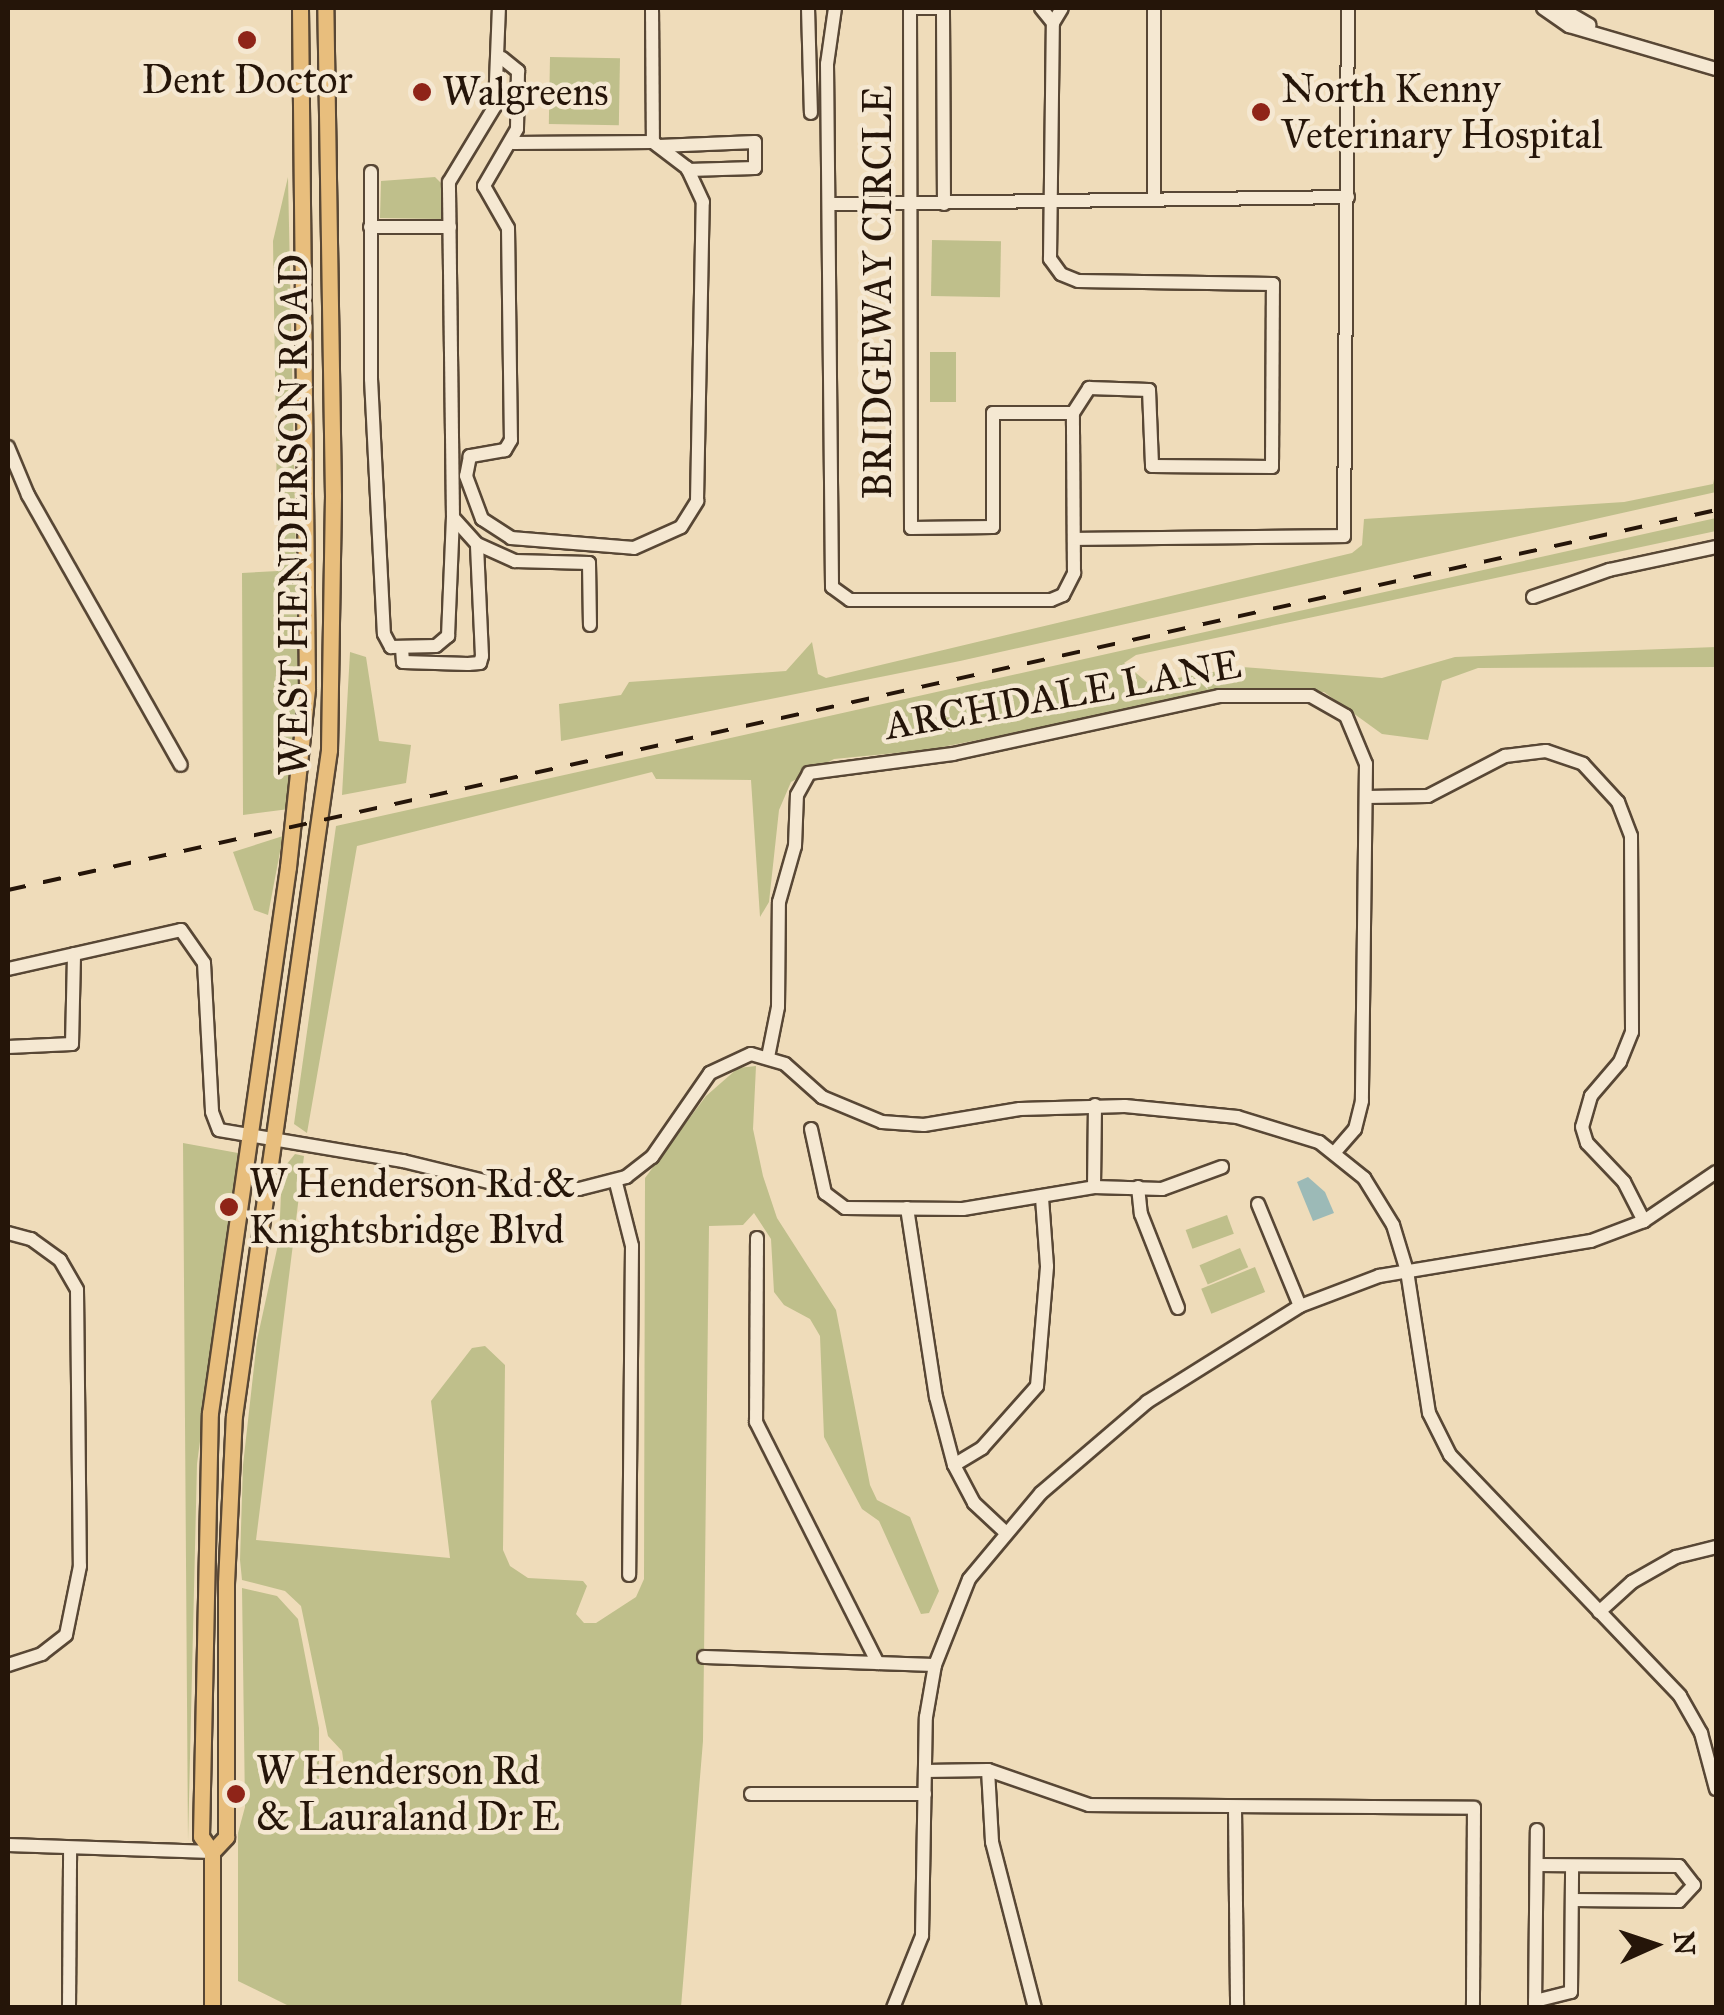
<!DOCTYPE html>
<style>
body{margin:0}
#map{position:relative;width:1724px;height:2015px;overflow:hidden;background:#efdcba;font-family:"IM FELL Great Primer",serif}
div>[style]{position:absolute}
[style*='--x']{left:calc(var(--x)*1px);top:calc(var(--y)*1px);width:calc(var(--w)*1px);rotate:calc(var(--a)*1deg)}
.green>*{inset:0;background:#bfbf8b;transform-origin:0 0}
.water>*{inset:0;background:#9cbab7}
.roads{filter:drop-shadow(2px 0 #584735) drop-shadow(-2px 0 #584735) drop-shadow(0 2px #584735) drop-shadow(0 -2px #584735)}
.minor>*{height:12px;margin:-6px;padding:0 6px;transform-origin:6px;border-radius:6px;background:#f5e8d2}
.major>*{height:15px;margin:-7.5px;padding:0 7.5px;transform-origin:7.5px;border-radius:7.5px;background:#e8be7d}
.rail>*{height:4px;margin-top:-2px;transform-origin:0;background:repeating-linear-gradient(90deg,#251509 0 18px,transparent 0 36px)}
.dots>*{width:28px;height:28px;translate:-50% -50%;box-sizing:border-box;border:5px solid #f5e8d2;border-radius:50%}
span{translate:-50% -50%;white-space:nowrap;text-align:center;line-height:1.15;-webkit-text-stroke:9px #f5e8d2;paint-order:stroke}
.poi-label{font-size:40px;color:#251509}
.left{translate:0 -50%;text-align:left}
.street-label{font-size:40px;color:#251509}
.frame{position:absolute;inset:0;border:10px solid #251509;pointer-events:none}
.north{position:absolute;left:1604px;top:1895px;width:100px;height:100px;-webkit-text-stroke:8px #f5e8d2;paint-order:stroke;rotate:87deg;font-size:28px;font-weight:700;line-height:40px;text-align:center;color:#251509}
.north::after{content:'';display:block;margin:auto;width:35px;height:45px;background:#251509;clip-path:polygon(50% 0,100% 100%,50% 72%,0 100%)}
</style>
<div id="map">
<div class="green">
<div style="left:550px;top:57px;width:70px;height:67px;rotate:1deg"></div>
<div style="clip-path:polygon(288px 177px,299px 705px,289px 809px,243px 815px,242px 573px,278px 571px,273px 241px)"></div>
<div style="clip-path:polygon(435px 177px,443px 185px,441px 219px,380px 218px,381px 181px)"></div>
<div style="left:932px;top:240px;width:69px;height:56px;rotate:1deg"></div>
<div style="left:956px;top:352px;width:50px;height:26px;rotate:90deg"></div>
<div style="clip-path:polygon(1716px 469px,1716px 492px,960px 661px,561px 741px,559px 704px,621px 695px,629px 682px,786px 671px,812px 642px,818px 674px,826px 678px,1352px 553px,1362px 545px,1364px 519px,1624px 502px,1713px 484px)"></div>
<div style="clip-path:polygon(1716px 518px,1716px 531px,1136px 655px,1124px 663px,1148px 683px,1242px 667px,1382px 678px,1455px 657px,1716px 647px,1716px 667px,1478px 668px,1442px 681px,1428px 740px,1382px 734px,1324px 692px,1237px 689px,927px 750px,834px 759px,791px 782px,779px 810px,769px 902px,760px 917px,751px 780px,656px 779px,652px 772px,357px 846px,307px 1133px,294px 1124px,336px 826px)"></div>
<div style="clip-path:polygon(350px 652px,366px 657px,379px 741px,411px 745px,406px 783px,342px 795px)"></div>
<div style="clip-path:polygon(283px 836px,268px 915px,254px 910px,233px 852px)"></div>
<div style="clip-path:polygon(756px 1066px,753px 1129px,763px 1176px,777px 1218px,836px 1310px,870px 1485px,877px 1500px,910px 1517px,939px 1591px,929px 1613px,921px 1614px,879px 1521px,862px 1509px,824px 1437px,820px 1336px,810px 1319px,784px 1305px,774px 1292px,771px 1239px,754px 1213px,743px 1225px,709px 1226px,703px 1741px,681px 2007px,291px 2007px,238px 1981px,238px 1833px,245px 1807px,242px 1588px,277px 1596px,298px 1619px,319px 1728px,319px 1789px,338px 1788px,337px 1774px,345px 1773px,342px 1751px,328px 1736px,301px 1606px,285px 1591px,242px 1580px,240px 1560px,243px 1465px,257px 1340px,279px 1240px,282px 1170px,295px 1154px,304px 1156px,256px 1540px,450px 1558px,431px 1401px,472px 1348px,485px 1346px,505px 1365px,503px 1550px,510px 1566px,528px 1578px,583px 1581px,587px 1586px,576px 1614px,584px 1623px,596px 1623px,636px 1597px,644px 1579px,645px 1178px,706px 1096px,738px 1068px)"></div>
<div style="clip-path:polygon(183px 1143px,238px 1153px,197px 1464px,188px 1842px)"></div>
<div style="left:1227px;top:1215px;width:20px;height:44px;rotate:70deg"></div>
<div style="left:1240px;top:1248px;width:21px;height:44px;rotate:67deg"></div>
<div style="left:1255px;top:1267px;width:27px;height:58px;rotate:68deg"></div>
</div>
<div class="water">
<div style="clip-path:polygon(1308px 1177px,1325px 1192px,1334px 1213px,1313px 1221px,1297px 1182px)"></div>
</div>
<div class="roads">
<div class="minor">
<div style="--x:652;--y:8;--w:134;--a:89.6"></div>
<div style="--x:808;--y:8;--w:105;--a:88.4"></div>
<div style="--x:835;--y:8;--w:57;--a:98.1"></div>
<div style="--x:827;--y:64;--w:523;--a:89.45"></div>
<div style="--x:832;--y:587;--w:22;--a:36"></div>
<div style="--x:850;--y:600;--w:201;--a:0"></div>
<div style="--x:1051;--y:600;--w:13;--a:-23"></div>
<div style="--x:1063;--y:595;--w:25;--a:-63"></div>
<div style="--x:1074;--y:573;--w:160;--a:-90.4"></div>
<div style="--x:1073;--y:413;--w:30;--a:-57"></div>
<div style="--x:1089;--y:388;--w:60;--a:1.9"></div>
<div style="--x:1149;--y:390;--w:76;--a:87.7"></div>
<div style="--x:1152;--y:466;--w:120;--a:0.5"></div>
<div style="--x:1272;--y:467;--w:183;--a:-89.7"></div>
<div style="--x:1273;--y:284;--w:195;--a:-179.1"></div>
<div style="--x:1078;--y:281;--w:18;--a:-158"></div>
<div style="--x:1061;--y:274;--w:19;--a:-126"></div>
<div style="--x:1050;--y:259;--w:236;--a:-89.3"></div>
<div style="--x:1053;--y:23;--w:17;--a:-59"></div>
<div style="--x:1041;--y:8;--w:19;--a:51"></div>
<div style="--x:1543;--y:8;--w:32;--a:35"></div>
<div style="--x:1569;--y:26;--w:153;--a:16.3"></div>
<div style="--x:1560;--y:8;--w:34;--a:30"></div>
<div style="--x:502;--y:58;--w:21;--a:39"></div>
<div style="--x:518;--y:71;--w:58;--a:91"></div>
<div style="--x:517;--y:129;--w:66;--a:120.1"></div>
<div style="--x:484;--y:186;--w:48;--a:60.3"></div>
<div style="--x:508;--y:228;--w:212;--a:89.2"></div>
<div style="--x:511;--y:440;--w:12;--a:121"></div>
<div style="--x:505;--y:450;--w:36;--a:170"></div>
<div style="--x:470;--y:456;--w:20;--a:101"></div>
<div style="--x:466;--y:476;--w:46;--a:69.6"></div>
<div style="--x:482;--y:519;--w:35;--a:33"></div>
<div style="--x:511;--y:538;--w:123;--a:4.6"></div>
<div style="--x:634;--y:548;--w:51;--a:-24.1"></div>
<div style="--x:681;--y:527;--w:31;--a:-58"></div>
<div style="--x:697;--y:501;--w:299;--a:-88.9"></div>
<div style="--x:703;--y:202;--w:38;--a:-115"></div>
<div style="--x:687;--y:168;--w:43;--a:-142.6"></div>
<div style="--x:513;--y:143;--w:140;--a:-0.4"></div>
<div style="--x:659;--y:146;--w:96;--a:-2.4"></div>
<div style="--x:755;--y:142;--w:26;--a:90"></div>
<div style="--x:755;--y:168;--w:67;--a:178.3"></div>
<div style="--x:371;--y:172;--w:207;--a:90"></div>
<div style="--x:371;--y:379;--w:255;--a:87.1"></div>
<div style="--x:384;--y:634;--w:15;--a:62"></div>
<div style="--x:391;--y:647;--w:45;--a:-1.3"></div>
<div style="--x:436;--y:646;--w:16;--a:-40"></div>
<div style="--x:448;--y:636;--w:119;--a:-87.6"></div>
<div style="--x:1154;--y:198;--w:190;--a:-90"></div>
<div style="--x:830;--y:204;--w:518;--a:-0.77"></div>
<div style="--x:944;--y:204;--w:196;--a:-90.3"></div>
<div style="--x:943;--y:8;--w:33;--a:180"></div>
<div style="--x:910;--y:8;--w:520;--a:89.89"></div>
<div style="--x:911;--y:528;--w:82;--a:-0.7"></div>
<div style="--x:993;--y:527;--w:114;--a:-90"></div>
<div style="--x:993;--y:413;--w:80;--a:0"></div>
<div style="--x:370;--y:227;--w:80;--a:0"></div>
<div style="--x:8;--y:447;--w:52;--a:67.4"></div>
<div style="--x:28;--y:495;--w:310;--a:60.5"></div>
<div style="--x:1074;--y:539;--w:270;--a:-0.6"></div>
<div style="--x:1344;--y:536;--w:528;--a:-89.57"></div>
<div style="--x:477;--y:544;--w:42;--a:24.1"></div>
<div style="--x:515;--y:561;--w:74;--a:1.5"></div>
<div style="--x:589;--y:563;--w:62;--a:89.1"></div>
<div style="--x:1533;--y:597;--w:81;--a:-19.6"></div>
<div style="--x:1609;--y:570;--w:109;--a:-12.1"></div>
<div style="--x:402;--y:648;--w:14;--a:86"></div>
<div style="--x:403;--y:662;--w:65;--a:1.8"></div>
<div style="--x:468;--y:664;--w:12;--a:-5"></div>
<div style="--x:480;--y:663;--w:7;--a:-74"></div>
<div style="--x:482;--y:656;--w:112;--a:-92.6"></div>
<div style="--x:477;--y:544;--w:36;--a:-132"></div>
<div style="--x:453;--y:517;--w:335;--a:-90.7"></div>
<div style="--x:449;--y:182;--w:89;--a:-58.8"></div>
<div style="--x:495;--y:106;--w:98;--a:-87.7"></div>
<div style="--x:1366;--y:797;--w:62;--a:-0.9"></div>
<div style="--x:1428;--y:796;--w:87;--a:-27.5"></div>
<div style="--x:1505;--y:756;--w:41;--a:-7"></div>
<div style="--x:1546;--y:751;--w:39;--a:19"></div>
<div style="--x:1583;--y:764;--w:52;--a:47.4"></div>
<div style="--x:1618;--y:802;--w:36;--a:69"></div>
<div style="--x:1631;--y:836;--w:196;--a:89.7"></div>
<div style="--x:1632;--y:1032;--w:32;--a:112"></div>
<div style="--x:1620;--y:1062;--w:45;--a:130.5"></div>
<div style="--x:1591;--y:1096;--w:32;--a:106"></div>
<div style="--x:1582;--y:1127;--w:17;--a:73"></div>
<div style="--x:1587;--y:1143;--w:54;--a:46.5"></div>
<div style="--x:1624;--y:1182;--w:44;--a:62.9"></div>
<div style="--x:8;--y:969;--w:177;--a:-12.7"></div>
<div style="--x:181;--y:930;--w:40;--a:55.1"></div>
<div style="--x:204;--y:963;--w:149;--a:86.9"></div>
<div style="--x:212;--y:1112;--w:19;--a:69"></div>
<div style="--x:219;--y:1130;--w:187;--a:9.6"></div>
<div style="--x:403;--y:1161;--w:117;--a:13.8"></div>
<div style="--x:517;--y:1189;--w:62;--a:0"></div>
<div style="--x:579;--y:1189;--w:49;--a:-14.3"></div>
<div style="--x:626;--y:1177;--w:33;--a:-38"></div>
<div style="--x:652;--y:1157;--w:102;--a:-55.4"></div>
<div style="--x:710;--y:1073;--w:45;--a:-24.9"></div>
<div style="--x:751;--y:1054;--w:35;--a:16"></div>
<div style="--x:785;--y:1064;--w:50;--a:41.7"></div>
<div style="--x:822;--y:1097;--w:65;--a:22.6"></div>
<div style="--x:882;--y:1122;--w:42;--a:4.1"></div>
<div style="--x:924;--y:1125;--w:97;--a:-9.5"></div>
<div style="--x:1020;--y:1109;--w:105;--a:-1.6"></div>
<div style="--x:1125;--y:1106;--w:113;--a:5.6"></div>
<div style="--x:1237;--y:1117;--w:86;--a:17"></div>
<div style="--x:1319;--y:1142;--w:58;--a:38.7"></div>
<div style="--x:1364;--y:1178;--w:55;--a:58.3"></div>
<div style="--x:1393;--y:1225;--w:48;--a:73.1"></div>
<div style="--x:1407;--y:1271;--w:144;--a:81.2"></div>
<div style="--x:1429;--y:1413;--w:47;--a:63.4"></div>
<div style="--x:1450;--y:1455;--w:333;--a:46.3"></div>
<div style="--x:1680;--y:1696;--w:43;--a:60.4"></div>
<div style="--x:1701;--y:1733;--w:58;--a:75"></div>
<div style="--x:8;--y:1047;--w:64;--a:-2.7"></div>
<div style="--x:72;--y:1044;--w:90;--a:-88.7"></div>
<div style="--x:768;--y:1057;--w:51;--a:-78.7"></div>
<div style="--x:778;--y:1007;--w:105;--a:-89.5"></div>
<div style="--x:779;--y:902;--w:58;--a:-74.1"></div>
<div style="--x:795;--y:846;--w:51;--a:-87.8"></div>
<div style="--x:797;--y:795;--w:25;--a:-61"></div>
<div style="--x:809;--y:773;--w:145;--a:-7.5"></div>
<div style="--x:953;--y:754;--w:272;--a:-12.3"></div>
<div style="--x:1219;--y:696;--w:92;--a:0"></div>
<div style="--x:1311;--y:696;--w:40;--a:29.7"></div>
<div style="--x:1346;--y:716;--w:52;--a:67.4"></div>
<div style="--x:1366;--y:764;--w:337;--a:90.7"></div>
<div style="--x:1362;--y:1101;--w:29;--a:104"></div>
<div style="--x:1355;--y:1129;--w:30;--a:131"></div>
<div style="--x:811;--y:1129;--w:66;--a:77.7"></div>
<div style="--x:825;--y:1193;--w:25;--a:37"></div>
<div style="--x:845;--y:1208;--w:118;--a:0.5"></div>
<div style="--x:963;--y:1209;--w:133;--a:-9.5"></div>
<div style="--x:1094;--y:1187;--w:68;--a:1.7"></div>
<div style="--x:1162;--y:1189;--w:64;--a:-20.1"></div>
<div style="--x:616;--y:1183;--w:65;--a:75.7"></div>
<div style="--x:632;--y:1246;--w:329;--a:90.5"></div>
<div style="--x:1094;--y:1187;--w:82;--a:-89.3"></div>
<div style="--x:1138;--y:1187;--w:27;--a:84"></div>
<div style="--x:1141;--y:1214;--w:101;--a:68.5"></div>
<div style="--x:1258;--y:1204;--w:110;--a:67.6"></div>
<div style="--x:907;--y:1208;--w:191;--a:81.3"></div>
<div style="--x:936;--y:1397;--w:70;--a:75.2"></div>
<div style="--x:954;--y:1465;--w:43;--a:62.2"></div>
<div style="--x:974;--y:1503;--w:42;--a:43.1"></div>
<div style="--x:8;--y:1233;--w:24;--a:15"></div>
<div style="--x:31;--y:1239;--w:36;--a:36"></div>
<div style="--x:60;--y:1260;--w:34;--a:60"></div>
<div style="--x:77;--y:1290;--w:276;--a:89.4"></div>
<div style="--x:80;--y:1566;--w:70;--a:101.5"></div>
<div style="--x:66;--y:1635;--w:31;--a:142"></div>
<div style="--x:42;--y:1654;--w:36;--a:162"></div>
<div style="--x:757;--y:1238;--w:184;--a:90.3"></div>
<div style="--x:756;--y:1422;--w:270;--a:63.2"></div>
<div style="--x:954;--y:1465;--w:33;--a:-31"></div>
<div style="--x:982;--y:1448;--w:83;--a:-48.4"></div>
<div style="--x:1037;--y:1386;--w:120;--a:-85.2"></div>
<div style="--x:1047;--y:1266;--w:68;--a:-94.2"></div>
<div style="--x:1599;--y:1612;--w:45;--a:-42.3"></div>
<div style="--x:1632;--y:1582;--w:51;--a:-29.6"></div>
<div style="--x:1676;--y:1557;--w:41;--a:-14"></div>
<div style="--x:704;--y:1657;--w:231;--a:2"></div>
<div style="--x:988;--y:1770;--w:72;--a:86.8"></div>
<div style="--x:992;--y:1842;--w:171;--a:75.5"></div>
<div style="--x:925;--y:1771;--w:63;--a:-0.9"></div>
<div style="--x:988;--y:1770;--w:107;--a:19.1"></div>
<div style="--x:1089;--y:1805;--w:385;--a:0.4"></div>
<div style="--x:1474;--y:1808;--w:200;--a:90.3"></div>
<div style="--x:751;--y:1794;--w:174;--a:0"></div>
<div style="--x:1235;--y:1808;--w:200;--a:89.4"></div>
<div style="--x:8;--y:1845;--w:204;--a:2"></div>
<div style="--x:1537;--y:1865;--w:142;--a:0.4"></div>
<div style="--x:1679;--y:1866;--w:24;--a:52"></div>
<div style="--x:1694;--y:1885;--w:22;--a:133"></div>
<div style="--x:1679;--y:1901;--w:106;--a:-179.5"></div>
<div style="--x:1535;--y:2001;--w:37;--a:-14"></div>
<div style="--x:1571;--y:1992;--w:126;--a:-89.5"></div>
<div style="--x:69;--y:2008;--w:157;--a:-89.6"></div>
<div style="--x:893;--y:2008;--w:78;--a:-68.1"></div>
<div style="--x:922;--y:1936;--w:219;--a:-89"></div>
<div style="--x:926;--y:1717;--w:53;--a:-80.2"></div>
<div style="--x:935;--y:1665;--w:92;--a:-68.4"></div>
<div style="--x:969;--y:1579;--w:112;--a:-50.1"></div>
<div style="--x:1041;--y:1493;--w:140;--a:-40.6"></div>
<div style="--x:1147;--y:1402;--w:181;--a:-32.1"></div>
<div style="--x:1300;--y:1306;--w:85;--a:-20.8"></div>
<div style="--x:1379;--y:1276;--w:215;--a:-9.4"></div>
<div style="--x:1591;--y:1241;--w:57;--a:-20.7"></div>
<div style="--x:1644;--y:1221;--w:87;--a:-34.2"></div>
<div style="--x:1535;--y:2008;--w:178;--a:-89.4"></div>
</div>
<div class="major">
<div style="--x:212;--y:1852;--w:21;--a:-47"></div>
<div style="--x:226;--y:1837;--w:254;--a:-90"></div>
<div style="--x:226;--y:1583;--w:167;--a:-87.3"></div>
<div style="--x:234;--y:1416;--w:673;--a:-81.88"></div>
<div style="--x:329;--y:750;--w:254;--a:-89.1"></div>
<div style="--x:333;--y:496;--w:488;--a:-90.9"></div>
<div style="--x:212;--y:2008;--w:156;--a:-90"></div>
<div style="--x:212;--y:1852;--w:19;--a:-125"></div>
<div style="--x:201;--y:1836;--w:423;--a:-88.8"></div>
<div style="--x:210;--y:1413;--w:552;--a:-81.87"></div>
<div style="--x:288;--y:867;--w:180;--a:-83.9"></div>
<div style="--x:307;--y:688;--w:680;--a:-90.59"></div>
</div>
</div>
<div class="rail">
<div style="--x:8;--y:890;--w:1750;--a:-12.54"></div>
</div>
<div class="dots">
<div style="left:247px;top:40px;background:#8f2418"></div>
<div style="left:422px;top:92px;background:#8f2418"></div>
<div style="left:1261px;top:112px;background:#8f2418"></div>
<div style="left:229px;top:1207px;background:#8f2418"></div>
<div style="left:236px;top:1794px;background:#8f2418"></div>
</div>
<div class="poi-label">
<span style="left:247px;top:80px">Dent Doctor</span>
<span class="left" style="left:1281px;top:112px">North Kenny<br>Veterinary Hospital</span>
<span class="left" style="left:442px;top:92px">Walgreens</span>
<span class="left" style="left:249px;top:1207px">W Henderson Rd &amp;<br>Knightsbridge Blvd</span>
<span class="left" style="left:256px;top:1794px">W Henderson Rd<br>&amp; Lauraland Dr E</span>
</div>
<div class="street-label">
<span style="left:878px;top:292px;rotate:-90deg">BRIDGEWAY CIRCLE</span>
<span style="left:294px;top:515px;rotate:-90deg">WEST HENDERSON ROAD</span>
<span style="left:1063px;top:695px;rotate:-10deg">ARCHDALE LANE</span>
</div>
<div class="frame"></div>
<div class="north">N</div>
</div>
